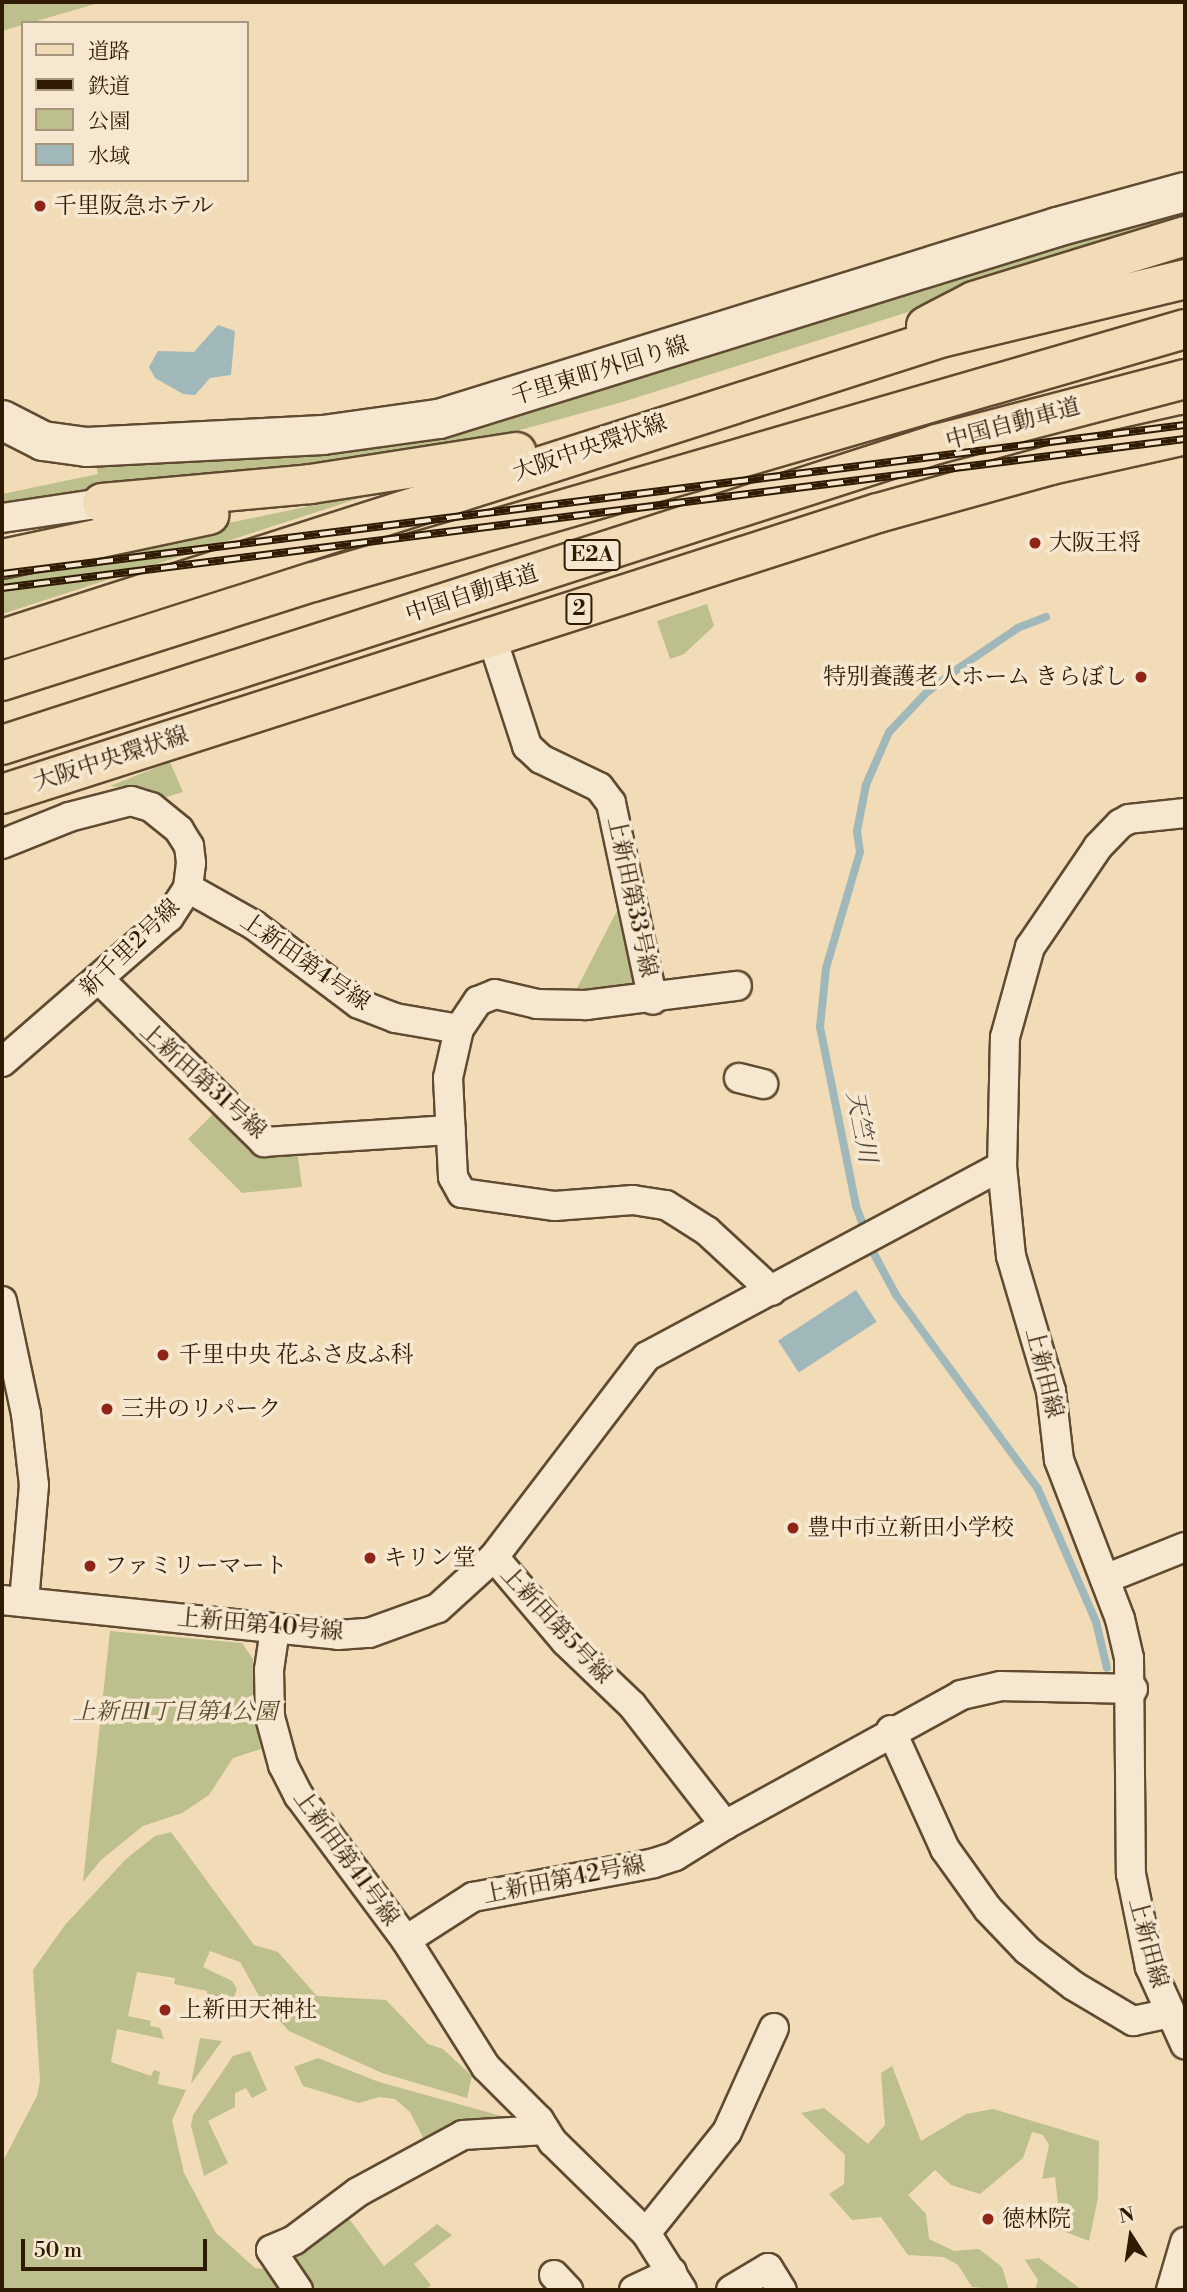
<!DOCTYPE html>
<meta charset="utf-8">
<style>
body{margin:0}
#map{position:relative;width:1187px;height:2292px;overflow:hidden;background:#f1dcb7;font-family:"Libre Bodoni","Noto Serif JP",serif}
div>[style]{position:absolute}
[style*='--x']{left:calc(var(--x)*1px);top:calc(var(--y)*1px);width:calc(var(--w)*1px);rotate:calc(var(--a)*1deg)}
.green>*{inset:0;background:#bdbf8c}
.water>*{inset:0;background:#a1b8bb;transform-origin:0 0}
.stream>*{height:8px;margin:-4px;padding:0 4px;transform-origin:4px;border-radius:4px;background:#a1b8bb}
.roads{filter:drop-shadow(2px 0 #604b31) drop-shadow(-2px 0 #604b31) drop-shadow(0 2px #604b31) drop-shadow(0 -2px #604b31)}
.street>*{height:28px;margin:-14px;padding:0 14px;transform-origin:14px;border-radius:14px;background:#f6e8d0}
.secondary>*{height:38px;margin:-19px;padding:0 19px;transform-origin:19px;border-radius:19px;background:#f6e8d0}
.primary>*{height:38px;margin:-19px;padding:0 19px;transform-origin:19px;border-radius:19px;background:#f1dcb7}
.highway>*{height:38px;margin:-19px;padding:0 19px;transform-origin:19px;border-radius:19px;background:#f1dcb7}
.rail>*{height:8px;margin-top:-4px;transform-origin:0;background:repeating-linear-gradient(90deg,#f6e8d0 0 16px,#2f1b04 0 32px);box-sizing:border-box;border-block:2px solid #2f1b04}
.dots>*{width:19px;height:19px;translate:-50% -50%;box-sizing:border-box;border:4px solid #f6e8d0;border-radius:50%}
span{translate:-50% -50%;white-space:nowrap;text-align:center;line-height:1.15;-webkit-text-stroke:7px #f6e8d0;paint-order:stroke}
.shield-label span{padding:2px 5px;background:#f6e8d0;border:2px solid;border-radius:5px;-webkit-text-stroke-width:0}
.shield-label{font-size:21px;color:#2f1b04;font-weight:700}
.poi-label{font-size:23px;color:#2f1b04}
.left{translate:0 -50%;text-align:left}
.right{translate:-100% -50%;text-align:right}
.street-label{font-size:23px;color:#2f1b04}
.park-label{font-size:23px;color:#5a4c2d;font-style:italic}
.water-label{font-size:24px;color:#514a3b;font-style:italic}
.frame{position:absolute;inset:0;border:4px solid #2f1b04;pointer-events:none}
.legend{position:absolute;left:21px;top:21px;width:228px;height:161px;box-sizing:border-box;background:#f6e8d0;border:2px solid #a6967e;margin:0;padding:9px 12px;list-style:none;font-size:21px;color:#2f1b04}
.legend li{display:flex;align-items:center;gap:14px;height:35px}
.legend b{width:35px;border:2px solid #a6967e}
.north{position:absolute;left:1096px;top:2201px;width:70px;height:70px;-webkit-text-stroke:5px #f6e8d0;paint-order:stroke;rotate:348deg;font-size:19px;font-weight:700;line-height:28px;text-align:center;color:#2f1b04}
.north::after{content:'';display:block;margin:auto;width:24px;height:32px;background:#2f1b04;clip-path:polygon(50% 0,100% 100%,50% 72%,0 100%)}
.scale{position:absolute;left:21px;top:2239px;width:186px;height:32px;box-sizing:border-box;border:4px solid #2f1b04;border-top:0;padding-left:9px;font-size:21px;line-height:24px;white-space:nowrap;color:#2f1b04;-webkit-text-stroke:5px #f6e8d0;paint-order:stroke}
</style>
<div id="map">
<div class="green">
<div style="clip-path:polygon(2px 2px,102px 2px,2px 31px)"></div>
<div style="clip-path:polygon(1185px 204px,1185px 225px,619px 403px,461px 446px,2px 506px,2px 494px,98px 474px,95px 460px,291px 451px)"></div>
<div style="clip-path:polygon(368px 494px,366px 496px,2px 614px,2px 570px)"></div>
<div style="clip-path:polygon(707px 604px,714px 626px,684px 654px,670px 659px,657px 621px)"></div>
<div style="clip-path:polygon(170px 762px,183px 792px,163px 798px,147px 791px,110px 786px)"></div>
<div style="clip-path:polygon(622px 901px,638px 985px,572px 998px)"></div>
<div style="clip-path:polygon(216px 1111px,297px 1150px,302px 1187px,242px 1193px,188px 1139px)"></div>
<div style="clip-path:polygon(110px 1631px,242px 1643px,253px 1659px,253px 1707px,261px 1749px,233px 1758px,209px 1795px,182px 1813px,143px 1826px,101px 1860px,83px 1882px)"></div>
<div style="clip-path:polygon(171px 1832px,254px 1945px,278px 1952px,317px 1996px,386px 2000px,428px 2044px,443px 2049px,472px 2076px,467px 2098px,382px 2073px,289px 2031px,263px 2003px,240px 1962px,210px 1951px,203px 1967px,232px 1981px,237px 1989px,230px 2007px,207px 2004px,207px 1991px,174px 1984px,175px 1978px,137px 1972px,128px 2016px,151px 2021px,150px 2026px,160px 2028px,164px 2039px,117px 2029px,111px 2062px,151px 2076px,154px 2070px,160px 2072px,158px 2084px,186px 2090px,172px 2120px,184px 2173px,216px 2233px,255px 2268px,274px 2270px,291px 2290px,2px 2289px,2px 2163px,37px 2096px,40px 2081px,33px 1970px,65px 1925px,126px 1859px,155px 1836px)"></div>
<div style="clip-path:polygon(200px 2038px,222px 2041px,191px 2084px)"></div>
<div style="clip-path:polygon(250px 2051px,267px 2090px,252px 2098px,246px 2088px,235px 2093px,235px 2107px,208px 2121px,228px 2163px,204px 2176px,191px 2126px,193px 2115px,233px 2056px)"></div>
<div style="clip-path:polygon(318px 2058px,379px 2082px,505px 2117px,506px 2122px,475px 2129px,471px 2117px,425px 2141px,410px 2112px,395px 2099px,379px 2097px,359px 2103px,303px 2086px,294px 2067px)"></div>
<div style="clip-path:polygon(892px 2066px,921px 2141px,966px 2114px,993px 2109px,1099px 2141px,1098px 2198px,1089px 2241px,1055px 2228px,1059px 2211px,1055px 2177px,1042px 2179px,1049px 2145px,1043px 2135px,1032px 2132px,1023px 2158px,980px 2194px,951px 2185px,935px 2170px,908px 2195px,926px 2214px,929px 2239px,954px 2251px,979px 2249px,1002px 2267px,1009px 2290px,972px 2287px,958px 2265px,944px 2257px,908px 2255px,881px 2217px,852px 2220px,829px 2194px,844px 2184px,845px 2155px,801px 2113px,824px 2108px,868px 2144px,885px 2125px,881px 2073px)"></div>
<div style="clip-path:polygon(347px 2216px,384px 2266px,437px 2224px,452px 2235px,414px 2264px,431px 2285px,425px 2290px,307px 2290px,286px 2261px)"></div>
<div style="clip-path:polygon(1039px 2258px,1082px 2290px,1035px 2290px,1038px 2280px,1025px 2260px)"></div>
</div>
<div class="water">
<div style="clip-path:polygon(218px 325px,235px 331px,231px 375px,210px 378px,195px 395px,183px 394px,155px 378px,149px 367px,158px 351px,194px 352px)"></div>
<div style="left:856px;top:1290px;width:38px;height:93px;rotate:57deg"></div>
</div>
<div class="stream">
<div style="--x:1046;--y:617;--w:30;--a:159"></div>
<div style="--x:1018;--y:628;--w:71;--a:145.9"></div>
<div style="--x:959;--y:668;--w:40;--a:143"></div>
<div style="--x:927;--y:692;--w:55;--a:133.5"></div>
<div style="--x:889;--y:732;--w:58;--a:113.5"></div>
<div style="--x:866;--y:785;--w:47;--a:101.1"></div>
<div style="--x:857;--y:831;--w:21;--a:82"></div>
<div style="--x:860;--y:852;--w:121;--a:106.3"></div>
<div style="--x:826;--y:968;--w:59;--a:95.8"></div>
<div style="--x:820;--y:1027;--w:183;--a:78.6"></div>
<div style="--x:856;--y:1206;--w:49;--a:69.7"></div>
<div style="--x:873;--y:1252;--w:49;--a:61.9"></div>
<div style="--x:896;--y:1295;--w:240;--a:53.8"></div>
<div style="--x:1038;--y:1489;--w:145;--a:66.4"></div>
<div style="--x:1096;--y:1622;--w:47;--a:76.6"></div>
</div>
<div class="roads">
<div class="street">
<div style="--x:2;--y:518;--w:101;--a:-8.5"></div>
<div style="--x:492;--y:638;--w:114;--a:72"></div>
<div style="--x:527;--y:746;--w:19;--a:43"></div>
<div style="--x:541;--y:759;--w:64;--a:25.8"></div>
<div style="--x:599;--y:787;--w:20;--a:53"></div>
<div style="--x:611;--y:803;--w:201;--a:78"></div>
<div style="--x:1185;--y:813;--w:56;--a:173.9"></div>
<div style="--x:1129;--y:819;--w:10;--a:151"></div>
<div style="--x:1120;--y:824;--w:32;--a:134"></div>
<div style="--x:1098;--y:847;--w:121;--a:124.2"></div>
<div style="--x:1030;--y:947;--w:93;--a:105.5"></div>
<div style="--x:1005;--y:1037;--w:129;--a:91.3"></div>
<div style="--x:1002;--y:1166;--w:90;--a:84.3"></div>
<div style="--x:1011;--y:1256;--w:141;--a:73.5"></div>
<div style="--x:1051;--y:1391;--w:69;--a:83.4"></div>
<div style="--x:1059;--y:1460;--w:170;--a:69"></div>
<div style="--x:1120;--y:1619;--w:40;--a:77"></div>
<div style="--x:1129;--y:1658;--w:216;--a:89.5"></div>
<div style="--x:1131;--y:1874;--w:95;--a:78.5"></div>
<div style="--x:1150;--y:1967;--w:85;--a:65.6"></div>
<div style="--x:2;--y:844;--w:72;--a:-21.9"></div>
<div style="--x:69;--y:817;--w:64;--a:-14.5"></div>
<div style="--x:131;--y:801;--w:21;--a:17"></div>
<div style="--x:151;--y:807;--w:36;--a:39"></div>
<div style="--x:179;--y:830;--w:19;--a:58"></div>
<div style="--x:189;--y:846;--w:17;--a:83"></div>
<div style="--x:191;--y:863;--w:25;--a:97"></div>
<div style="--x:188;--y:888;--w:35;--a:123"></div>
<div style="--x:169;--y:917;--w:221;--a:139"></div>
<div style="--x:188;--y:888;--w:76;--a:29.3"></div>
<div style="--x:254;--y:925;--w:131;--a:37"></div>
<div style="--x:359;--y:1004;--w:39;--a:21"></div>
<div style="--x:395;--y:1018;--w:65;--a:9.8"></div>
<div style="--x:459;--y:1029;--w:50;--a:102.7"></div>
<div style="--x:448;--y:1078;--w:99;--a:87.1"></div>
<div style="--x:453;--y:1177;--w:18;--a:61"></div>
<div style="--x:462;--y:1193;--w:94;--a:8"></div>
<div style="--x:555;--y:1206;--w:78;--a:-4.4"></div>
<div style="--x:633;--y:1200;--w:33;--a:9"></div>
<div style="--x:666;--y:1205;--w:49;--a:32.4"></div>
<div style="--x:707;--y:1231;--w:88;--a:42.7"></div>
<div style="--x:100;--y:980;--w:231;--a:44.6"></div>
<div style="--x:264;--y:1142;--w:187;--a:-3.7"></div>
<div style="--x:459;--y:1029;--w:34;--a:-56"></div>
<div style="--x:478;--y:1001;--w:18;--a:-22"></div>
<div style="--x:495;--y:994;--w:43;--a:13.4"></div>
<div style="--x:537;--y:1004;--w:49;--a:1.2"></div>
<div style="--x:586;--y:1005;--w:152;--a:-7.2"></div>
<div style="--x:739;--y:1078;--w:25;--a:14"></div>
<div style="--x:1002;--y:1166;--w:403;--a:151.8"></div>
<div style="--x:647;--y:1356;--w:253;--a:127.3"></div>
<div style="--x:494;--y:1557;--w:111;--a:49.7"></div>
<div style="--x:566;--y:1642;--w:91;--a:43.7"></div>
<div style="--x:632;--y:1705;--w:152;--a:52.2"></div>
<div style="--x:725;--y:1825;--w:269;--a:-28.8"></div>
<div style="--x:961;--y:1695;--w:41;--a:-12.7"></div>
<div style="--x:1001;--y:1686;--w:132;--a:1.3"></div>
<div style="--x:2;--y:1301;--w:116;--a:78"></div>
<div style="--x:26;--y:1414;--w:71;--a:83.6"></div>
<div style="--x:34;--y:1485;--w:116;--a:94.9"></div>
<div style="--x:1105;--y:1579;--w:86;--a:-21.8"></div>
<div style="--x:2;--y:1600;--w:338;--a:5.9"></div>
<div style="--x:338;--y:1635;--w:31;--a:-4"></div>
<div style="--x:369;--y:1633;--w:73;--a:-19.9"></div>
<div style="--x:438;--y:1608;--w:76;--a:-42.3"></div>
<div style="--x:275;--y:1629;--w:41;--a:98.3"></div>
<div style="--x:269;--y:1670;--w:47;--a:88.8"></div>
<div style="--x:270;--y:1717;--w:50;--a:74.8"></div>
<div style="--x:283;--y:1765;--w:35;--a:63"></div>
<div style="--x:299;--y:1796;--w:179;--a:53.4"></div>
<div style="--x:406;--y:1940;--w:150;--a:57.8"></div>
<div style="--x:486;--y:2067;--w:75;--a:45"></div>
<div style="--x:539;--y:2120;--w:26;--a:58"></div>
<div style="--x:553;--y:2142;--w:130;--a:44.4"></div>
<div style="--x:646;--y:2233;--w:67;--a:57.7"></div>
<div style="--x:891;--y:1730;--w:131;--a:65.6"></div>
<div style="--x:945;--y:1849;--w:74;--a:54.4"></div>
<div style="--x:988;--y:1909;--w:57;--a:46.4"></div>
<div style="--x:1027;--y:1950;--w:59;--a:37.5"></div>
<div style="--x:1074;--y:1986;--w:69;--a:30.7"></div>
<div style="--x:1133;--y:2021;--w:38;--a:-12"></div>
<div style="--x:406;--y:1940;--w:80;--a:-32.7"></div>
<div style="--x:473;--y:1897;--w:184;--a:-10.6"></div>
<div style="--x:654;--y:1863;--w:22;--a:-18"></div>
<div style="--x:675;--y:1856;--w:59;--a:-31.8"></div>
<div style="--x:646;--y:2233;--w:129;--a:-51.3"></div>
<div style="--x:727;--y:2132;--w:114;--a:-65.7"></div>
<div style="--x:554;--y:2275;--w:21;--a:47"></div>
<div style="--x:298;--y:2290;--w:48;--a:-124"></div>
<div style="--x:271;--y:2250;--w:25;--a:-23"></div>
<div style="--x:294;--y:2240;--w:80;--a:-36.9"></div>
<div style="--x:358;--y:2192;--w:119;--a:-28.5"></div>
<div style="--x:463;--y:2135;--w:82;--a:-3.5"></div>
<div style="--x:634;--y:2290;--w:42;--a:-25.3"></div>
<div style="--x:731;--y:2290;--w:43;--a:-30.7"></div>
<div style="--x:768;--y:2268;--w:26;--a:58"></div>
<div style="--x:1171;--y:2290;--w:50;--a:-73.7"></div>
</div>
<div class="secondary">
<div style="--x:2;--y:420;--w:46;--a:27.1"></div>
<div style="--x:43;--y:441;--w:44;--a:7.8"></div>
<div style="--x:87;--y:447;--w:236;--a:-2.9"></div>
<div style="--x:323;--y:435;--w:117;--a:-7.9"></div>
<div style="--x:439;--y:419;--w:647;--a:-17.26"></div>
<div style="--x:1057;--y:227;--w:133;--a:-15.3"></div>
</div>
<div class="primary">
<div style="--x:926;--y:326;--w:54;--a:-27.5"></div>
<div style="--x:974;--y:301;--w:221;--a:-17.1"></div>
<div style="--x:102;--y:503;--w:209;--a:-5.2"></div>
<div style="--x:310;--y:484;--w:209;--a:-8.8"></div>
<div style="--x:2;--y:559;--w:212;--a:-12"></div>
<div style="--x:2;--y:639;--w:989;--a:-17.78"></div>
<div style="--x:944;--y:337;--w:248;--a:-13.5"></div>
<div style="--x:2;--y:794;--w:920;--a:-17.79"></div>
<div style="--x:878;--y:513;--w:180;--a:-15.5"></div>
<div style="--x:1051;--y:465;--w:137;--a:-12.6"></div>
</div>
<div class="highway">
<div style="--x:2;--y:681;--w:326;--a:-17.7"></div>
<div style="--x:313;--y:582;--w:908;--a:-16.18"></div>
<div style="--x:2;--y:745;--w:982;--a:-17.84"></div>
<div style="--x:937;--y:444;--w:256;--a:-14.7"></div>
</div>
</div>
<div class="rail">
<div style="--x:2;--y:574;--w:1192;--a:-7.18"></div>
<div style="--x:2;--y:588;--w:1192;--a:-7.18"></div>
</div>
<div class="dots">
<div style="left:40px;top:206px;background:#8f2418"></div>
<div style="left:1035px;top:543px;background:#8f2418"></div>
<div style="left:1141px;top:677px;background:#8f2418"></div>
<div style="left:163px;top:1355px;background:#8f2418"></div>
<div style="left:107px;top:1409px;background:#8f2418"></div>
<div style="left:793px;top:1528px;background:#8f2418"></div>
<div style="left:370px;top:1558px;background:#8f2418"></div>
<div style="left:90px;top:1566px;background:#8f2418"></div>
<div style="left:165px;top:2010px;background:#8f2418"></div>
<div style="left:988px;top:2219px;background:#8f2418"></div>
</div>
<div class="shield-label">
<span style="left:592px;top:555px">E2A</span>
<span style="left:579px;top:609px">2</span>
</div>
<div class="poi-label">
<span class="left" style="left:54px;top:206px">千里阪急ホテル</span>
<span class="left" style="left:1049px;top:543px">大阪王将</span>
<span class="right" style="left:1127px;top:677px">特別養護老人ホーム きらぼし</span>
<span class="left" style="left:179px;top:1355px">千里中央 花ふさ皮ふ科</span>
<span class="left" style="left:121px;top:1409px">三井のリパーク</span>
<span class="left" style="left:807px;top:1528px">豊中市立新田小学校</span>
<span class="left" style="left:384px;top:1558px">キリン堂</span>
<span class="left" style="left:104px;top:1566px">ファミリーマート</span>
<span class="left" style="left:179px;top:2010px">上新田天神社</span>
<span class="left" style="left:1002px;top:2219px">徳林院</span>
</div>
<div class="street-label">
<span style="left:600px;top:371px;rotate:-17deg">千里東町外回り線</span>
<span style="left:1013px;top:424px;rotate:-15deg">中国自動車道</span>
<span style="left:590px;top:448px;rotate:-19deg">大阪中央環状線</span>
<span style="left:472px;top:594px;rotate:-18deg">中国自動車道</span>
<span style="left:111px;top:759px;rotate:-18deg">大阪中央環状線</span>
<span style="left:632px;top:897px;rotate:78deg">上新田第33号線</span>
<span style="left:130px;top:948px;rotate:-44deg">新千里2号線</span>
<span style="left:305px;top:962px;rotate:35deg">上新田第4号線</span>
<span style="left:203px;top:1081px;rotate:42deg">上新田第31号線</span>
<span style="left:1044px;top:1373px;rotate:76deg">上新田線</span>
<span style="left:260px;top:1625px;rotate:5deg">上新田第40号線</span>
<span style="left:556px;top:1625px;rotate:47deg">上新田第5号線</span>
<span style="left:346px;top:1858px;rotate:54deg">上新田第41号線</span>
<span style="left:564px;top:1880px;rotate:-11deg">上新田第42号線</span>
<span style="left:1148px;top:1943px;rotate:75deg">上新田線</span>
</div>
<div class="park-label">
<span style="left:175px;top:1712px">上新田1丁目第4公園</span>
</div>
<div class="water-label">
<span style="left:860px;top:1127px;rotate:79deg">天竺川</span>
</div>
<div class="frame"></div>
<ul class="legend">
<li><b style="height:9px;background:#f1dcb7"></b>道路</li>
<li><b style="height:9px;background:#2f1b04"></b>鉄道</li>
<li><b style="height:19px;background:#bdbf8c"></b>公園</li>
<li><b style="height:19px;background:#a1b8bb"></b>水域</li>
</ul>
<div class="north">N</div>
<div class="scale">50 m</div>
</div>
